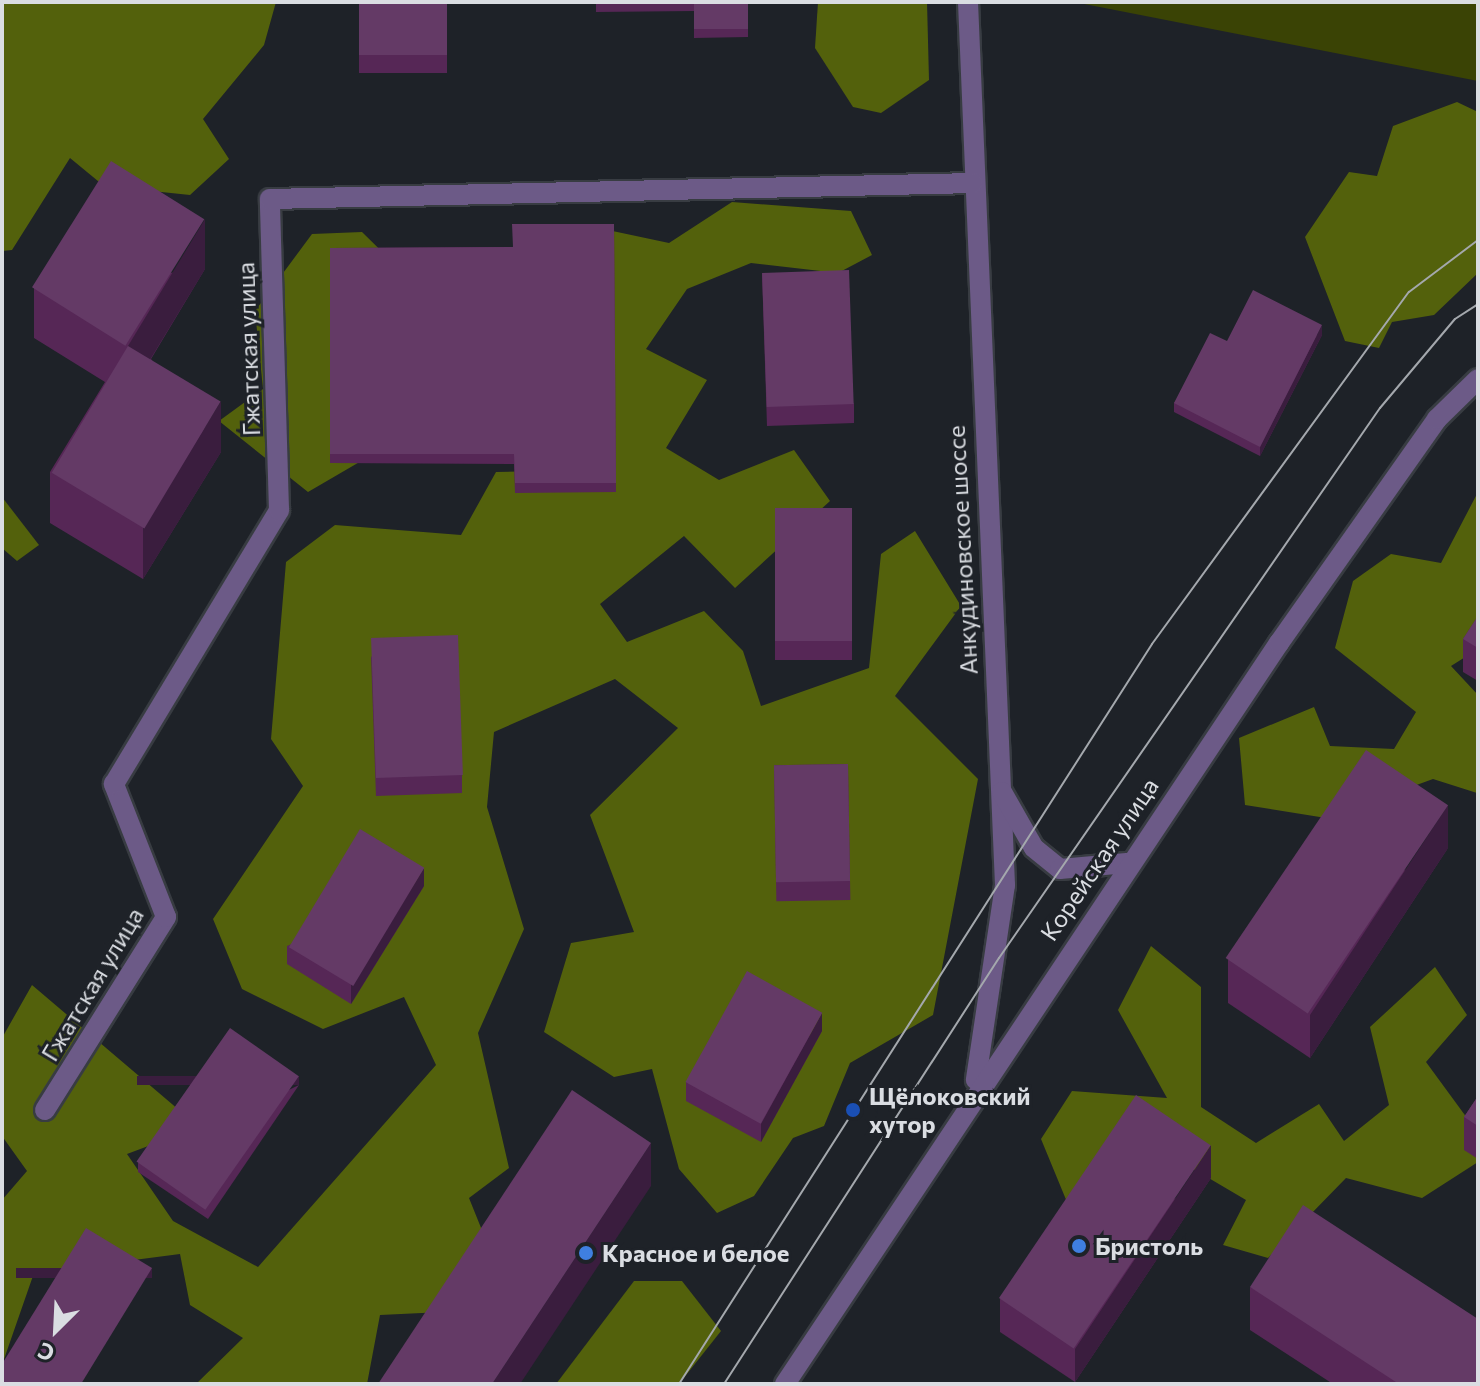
<!DOCTYPE html>
<meta charset="utf-8">
<style>
body{margin:0}
#map{position:relative;width:1480px;height:1386px;overflow:hidden;background:#1e2228;font-family:Commissioner,sans-serif}
div>[style]{position:absolute}
[style*='--x']{left:calc(var(--x)*1px);top:calc(var(--y)*1px);width:calc(var(--w)*1px);rotate:calc(var(--a)*1deg)}
.green>*{inset:0;background:#3a4305}
.forest>*{inset:0;background:#53610c}
.roads{filter:drop-shadow(2px 0 #383c42) drop-shadow(-2px 0 #383c42) drop-shadow(0 2px #383c42) drop-shadow(0 -2px #383c42)}
.minor>*{height:20px;margin:-10px;padding:0 10px;transform-origin:10px;border-radius:10px;background:#6c5a87}
.tram>*{height:2px;margin:-1px;padding:0 1px;transform-origin:1px;border-radius:1px;background:#a4a8ad}
.wall>*{inset:0;background:#562756;transform-origin:0 0}
.shaded-wall>*{inset:0;background:#3a1d3e;transform-origin:0 0}
.building>*{inset:0;background:#643a66;transform-origin:0 0}
.dots>*{width:22px;height:22px;translate:-50% -50%;box-sizing:border-box;border:4px solid #1e2228;border-radius:50%}
span{translate:-50% -50%;white-space:nowrap;text-align:center;line-height:1.15;-webkit-text-stroke:6px #1e2228;paint-order:stroke}
.street-label{font-size:24px;color:#dadde2}
.poi-label{font-size:24px;color:#dadde2;font-weight:700}
.left{translate:0 -50%;text-align:left}
.frame{position:absolute;inset:0;border:4px solid #dadde2;pointer-events:none}
.north{position:absolute;left:16px;top:1290px;width:80px;height:80px;-webkit-text-stroke:6px #1e2228;paint-order:stroke;rotate:204deg;font-size:22px;font-weight:700;line-height:32px;text-align:center;color:#dadde2}
.north::after{content:'';display:block;margin:auto;width:28px;height:36px;background:#dadde2;clip-path:polygon(50% 0,100% 100%,50% 72%,0 100%)}
</style>
<div id="map">
<div class="green">
<div style="clip-path:polygon(1074px 2px,1478px 2px,1478px 81px)"></div>
</div>
<div class="forest">
<div style="clip-path:polygon(2px 2px,276px 2px,264px 45px,203px 119px,229px 159px,190px 195px,104px 186px,70px 158px,12px 250px,2px 251px)"></div>
<div style="clip-path:polygon(818px 2px,927px 2px,929px 80px,881px 113px,853px 107px,815px 48px)"></div>
<div style="clip-path:polygon(1457px 102px,1478px 112px,1478px 273px,1434px 315px,1392px 322px,1379px 348px,1345px 341px,1305px 237px,1349px 172px,1377px 176px,1393px 126px)"></div>
<div style="clip-path:polygon(732px 202px,851px 211px,872px 255px,838px 273px,751px 263px,687px 289px,646px 349px,707px 380px,666px 448px,719px 480px,794px 450px,830px 501px,735px 588px,684px 536px,600px 604px,627px 642px,704px 611px,743px 651px,761px 706px,869px 668px,881px 554px,915px 531px,961px 606px,895px 696px,978px 779px,933px 1015px,850px 1063px,824px 1126px,793px 1138px,754px 1196px,717px 1213px,679px 1169px,652px 1069px,614px 1077px,544px 1032px,571px 943px,634px 932px,590px 815px,678px 728px,615px 679px,494px 732px,487px 807px,524px 929px,478px 1033px,509px 1168px,469px 1198px,496px 1265px,464px 1311px,380px 1315px,367px 1384px,196px 1384px,243px 1338px,190px 1305px,180px 1254px,34px 1273px,2px 1365px,2px 1200px,27px 1171px,2px 1136px,2px 1038px,32px 985px,199px 1127px,127px 1154px,173px 1221px,258px 1267px,436px 1065px,404px 997px,323px 1029px,242px 989px,213px 919px,303px 786px,271px 739px,286px 562px,335px 525px,461px 535px,496px 472px,577px 470px,589px 226px,669px 243px)"></div>
<div style="clip-path:polygon(362px 232px,415px 284px,399px 439px,308px 492px,219px 421px,263px 389px,255px 311px,312px 234px)"></div>
<div style="clip-path:polygon(1478px 492px,1478px 649px,1451px 666px,1478px 695px,1477px 793px,1433px 779px,1326px 818px,1245px 805px,1239px 738px,1314px 707px,1330px 746px,1394px 749px,1416px 712px,1335px 648px,1353px 581px,1391px 554px,1441px 563px)"></div>
<div style="clip-path:polygon(2px 497px,39px 545px,17px 561px,2px 548px)"></div>
<div style="clip-path:polygon(1151px 946px,1201px 987px,1201px 1107px,1256px 1143px,1319px 1104px,1344px 1141px,1389px 1105px,1370px 1027px,1435px 967px,1467px 1015px,1426px 1062px,1478px 1133px,1478px 1162px,1422px 1198px,1346px 1178px,1268px 1258px,1223px 1245px,1246px 1200px,1122px 1127px,1081px 1236px,1041px 1139px,1072px 1091px,1167px 1098px,1118px 1010px)"></div>
<div style="clip-path:polygon(634px 1281px,682px 1281px,721px 1331px,679px 1384px,556px 1384px)"></div>
</div>
<div class="roads">
<div class="minor">
<div style="--x:968;--y:2;--w:884;--a:87.6"></div>
<div style="--x:1005;--y:885;--w:197;--a:98.5"></div>
<div style="--x:1002;--y:792;--w:64;--a:60.3"></div>
<div style="--x:1034;--y:848;--w:33;--a:39"></div>
<div style="--x:1060;--y:869;--w:67;--a:-5.1"></div>
<div style="--x:45;--y:1110;--w:228;--a:-57.9"></div>
<div style="--x:166;--y:917;--w:143;--a:-111.4"></div>
<div style="--x:114;--y:784;--w:320;--a:-58.9"></div>
<div style="--x:279;--y:510;--w:311;--a:-91.7"></div>
<div style="--x:270;--y:199;--w:703;--a:-1.3"></div>
<div style="--x:785;--y:1384;--w:891;--a:-56.31"></div>
<div style="--x:1279;--y:643;--w:274;--a:-54.8"></div>
<div style="--x:1437;--y:419;--w:57;--a:-44.3"></div>
</div>
</div>
<div class="tram">
<div style="--x:679;--y:1384;--w:878;--a:-57.41"></div>
<div style="--x:1152;--y:644;--w:436;--a:-53.9"></div>
<div style="--x:1409;--y:292;--w:86;--a:-37"></div>
<div style="--x:724;--y:1384;--w:507;--a:-57.16"></div>
<div style="--x:999;--y:958;--w:669;--a:-55.29"></div>
<div style="--x:1380;--y:408;--w:116;--a:-49.9"></div>
<div style="--x:1455;--y:319;--w:27;--a:-33"></div>
</div>
<div class="wall">
<div style="left:359px;top:2px;width:88px;height:71px"></div>
<div style="clip-path:polygon(596px 2px,748px 2px,748px 37px,694px 38px,694px 11px,596px 12px)"></div>
<div style="clip-path:polygon(614px 224px,616px 492px,515px 493px,514px 464px,330px 463px,330px 248px,512px 247px)"></div>
<div style="clip-path:polygon(205px 269px,151px 359px,221px 452px,143px 579px,50px 523px,50px 472px,105px 382px,34px 338px,34px 288px)"></div>
<div style="clip-path:polygon(762px 273px,854px 404px,854px 423px,767px 426px)"></div>
<div style="clip-path:polygon(1322px 335px,1260px 456px,1174px 412px,1174px 403px,1227px 341px)"></div>
<div style="left:775px;top:508px;width:77px;height:152px"></div>
<div style="clip-path:polygon(1478px 616px,1478px 681px,1463px 672px,1463px 639px)"></div>
<div style="clip-path:polygon(371px 656px,462px 775px,462px 793px,376px 796px)"></div>
<div style="left:848px;top:764px;width:136px;height:74px;rotate:89deg"></div>
<div style="clip-path:polygon(1448px 848px,1310px 1058px,1228px 1003px,1228px 960px)"></div>
<div style="clip-path:polygon(424px 886px,351px 1004px,287px 964px,287px 946px)"></div>
<div style="clip-path:polygon(822px 1031px,761px 1142px,686px 1101px,686px 1082px)"></div>
<div style="clip-path:polygon(299px 1085px,208px 1219px,138px 1172px,138px 1163px)"></div>
<div style="clip-path:polygon(1478px 1096px,1478px 1159px,1464px 1150px,1464px 1117px)"></div>
<div style="clip-path:polygon(1211px 1178px,1075px 1382px,1000px 1332px,1000px 1299px)"></div>
<div style="clip-path:polygon(1250px 1287px,1478px 1384px,1333px 1384px,1250px 1330px)"></div>
</div>
<div class="shaded-wall">
<div style="clip-path:polygon(205px 219px,205px 269px,128px 396px,128px 346px)"></div>
<div style="clip-path:polygon(1322px 325px,1322px 335px,1260px 456px,1260px 447px)"></div>
<div style="clip-path:polygon(221px 401px,221px 452px,143px 579px,143px 528px)"></div>
<div style="clip-path:polygon(1448px 805px,1448px 848px,1310px 1058px,1310px 1015px)"></div>
<div style="clip-path:polygon(424px 868px,424px 886px,351px 1004px,351px 985px)"></div>
<div style="clip-path:polygon(822px 1013px,822px 1031px,761px 1142px,761px 1124px)"></div>
<div style="left:299px;top:1076px;width:9px;height:162px;rotate:90deg"></div>
<div style="clip-path:polygon(651px 1143px,651px 1186px,520px 1384px,492px 1384px)"></div>
<div style="clip-path:polygon(1211px 1145px,1211px 1178px,1075px 1382px,1075px 1349px)"></div>
<div style="left:152px;top:1268px;width:10px;height:136px;rotate:90deg"></div>
</div>
<div class="building">
<div style="left:359px;top:2px;width:88px;height:53px"></div>
<div style="clip-path:polygon(596px 2px,650px 2px,596px 3px)"></div>
<div style="left:694px;top:2px;width:54px;height:27px"></div>
<div style="left:111px;top:161px;width:110px;height:149px;rotate:32deg"></div>
<div style="clip-path:polygon(512px 224px,614px 224px,616px 483px,515px 483px,514px 454px,330px 454px,330px 248px,513px 247px)"></div>
<div style="left:849px;top:270px;width:134px;height:87px;rotate:88deg"></div>
<div style="clip-path:polygon(1253px 290px,1322px 325px,1260px 447px,1174px 403px,1210px 333px,1227px 341px)"></div>
<div style="left:128px;top:346px;width:108px;height:148px;rotate:31deg"></div>
<div style="left:775px;top:508px;width:77px;height:133px"></div>
<div style="clip-path:polygon(1478px 616px,1478px 648px,1463px 639px)"></div>
<div style="left:458px;top:635px;width:140px;height:87px;rotate:88deg"></div>
<div style="left:1366px;top:750px;width:99px;height:251px;rotate:34deg"></div>
<div style="left:848px;top:764px;width:117px;height:74px;rotate:89deg"></div>
<div style="left:360px;top:829px;width:75px;height:138px;rotate:31deg"></div>
<div style="left:747px;top:971px;width:86px;height:127px;rotate:29deg"></div>
<div style="left:230px;top:1028px;width:84px;height:163px;rotate:35deg"></div>
<div style="clip-path:polygon(572px 1090px,651px 1143px,492px 1384px,378px 1384px)"></div>
<div style="left:1136px;top:1095px;width:90px;height:245px;rotate:34deg"></div>
<div style="clip-path:polygon(1478px 1096px,1478px 1126px,1464px 1117px)"></div>
<div style="clip-path:polygon(1303px 1205px,1478px 1319px,1478px 1384px,1399px 1384px,1250px 1287px)"></div>
<div style="clip-path:polygon(86px 1228px,152px 1268px,81px 1384px,2px 1384px,2px 1364px)"></div>
</div>
<div class="dots">
<div style="left:853px;top:1110px;background:#1a4fb4"></div>
<div style="left:1079px;top:1246px;background:#3f7fe0"></div>
<div style="left:586px;top:1253px;background:#3f7fe0"></div>
</div>
<div class="street-label">
<span style="left:248px;top:349px;rotate:-92deg">Гжатская улица</span>
<span style="left:962px;top:550px;rotate:-93deg">Анкудиновское шоссе</span>
<span style="left:1099px;top:859px;rotate:-56deg">Корейская улица</span>
<span style="left:92px;top:984px;rotate:-59deg">Гжатская улица</span>
</div>
<div class="poi-label">
<span class="left" style="left:869px;top:1110px">Щёлоковский<br>хутор</span>
<span class="left" style="left:1095px;top:1246px">Бристоль</span>
<span class="left" style="left:602px;top:1253px">Красное и белое</span>
</div>
<div class="frame"></div>
<div class="north">С</div>
</div>
